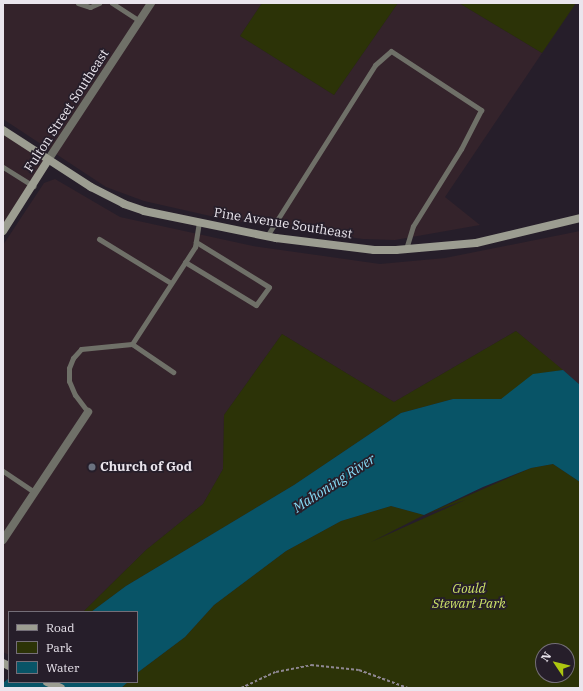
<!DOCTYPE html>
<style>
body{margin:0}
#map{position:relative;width:583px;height:691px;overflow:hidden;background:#261e2a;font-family:"IBM Plex Serif",serif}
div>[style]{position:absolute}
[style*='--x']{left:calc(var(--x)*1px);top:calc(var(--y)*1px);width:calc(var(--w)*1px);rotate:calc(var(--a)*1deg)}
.commercial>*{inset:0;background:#34232b}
.green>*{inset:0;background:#2c3307}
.water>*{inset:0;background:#085467}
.path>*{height:1.5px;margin-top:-0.75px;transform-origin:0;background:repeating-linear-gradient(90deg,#8e8791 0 3px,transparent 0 5px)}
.lane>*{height:5px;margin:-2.5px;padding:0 2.5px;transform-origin:2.5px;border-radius:2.5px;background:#6f7068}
.street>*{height:8px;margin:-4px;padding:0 4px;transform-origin:4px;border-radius:4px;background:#6f7068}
.secondary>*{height:8px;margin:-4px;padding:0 4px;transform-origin:4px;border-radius:4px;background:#9c9d91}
.dots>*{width:11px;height:11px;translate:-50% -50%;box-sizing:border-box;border:2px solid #261e2a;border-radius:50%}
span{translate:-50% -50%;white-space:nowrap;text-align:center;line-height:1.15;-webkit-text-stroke:3.5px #261e2a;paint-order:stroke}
.street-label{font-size:13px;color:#eae5ed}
.poi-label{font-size:13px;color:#eae5ed;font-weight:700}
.left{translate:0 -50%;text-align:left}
.park-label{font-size:13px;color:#cee468;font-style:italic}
.water-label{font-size:14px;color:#86dbf6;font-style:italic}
.frame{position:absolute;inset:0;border:4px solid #eae5ed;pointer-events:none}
.legend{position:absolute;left:8px;top:611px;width:130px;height:72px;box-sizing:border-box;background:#261e2a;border:1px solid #746e78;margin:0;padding:5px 7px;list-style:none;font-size:12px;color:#eae5ed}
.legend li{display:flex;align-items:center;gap:8px;height:20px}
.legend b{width:20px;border:1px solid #746e78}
.north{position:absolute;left:535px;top:643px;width:40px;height:40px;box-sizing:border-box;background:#261e2a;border:1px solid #746e78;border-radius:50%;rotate:305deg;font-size:11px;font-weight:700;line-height:16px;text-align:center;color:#eae5ed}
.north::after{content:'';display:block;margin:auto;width:14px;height:18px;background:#adc610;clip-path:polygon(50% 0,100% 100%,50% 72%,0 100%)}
</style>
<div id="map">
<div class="commercial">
<div style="clip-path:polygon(3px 3px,262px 3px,240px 36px,334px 95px,398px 3px,459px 3px,542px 53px,445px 197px,480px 225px,395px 240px,363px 239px,228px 220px,144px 201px,106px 187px,3px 119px)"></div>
<div style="clip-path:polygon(3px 130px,48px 160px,3px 229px)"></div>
<div style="clip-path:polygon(55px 179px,120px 217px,253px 246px,380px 264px,445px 258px,580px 231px,580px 385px,516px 331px,394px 402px,282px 334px,224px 415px,223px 469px,203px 504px,146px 550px,83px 612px,9px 612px,9px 655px,3px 652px,3px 245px,44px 183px)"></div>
</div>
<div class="green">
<div style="clip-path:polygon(262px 3px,398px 3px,334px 95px,240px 36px)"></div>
<div style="clip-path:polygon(459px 3px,576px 3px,542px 53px)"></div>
<div style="clip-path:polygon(516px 331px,563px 370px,537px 374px,501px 399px,453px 399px,401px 413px,294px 485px,126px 586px,91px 612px,83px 612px,146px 550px,203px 504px,223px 469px,224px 415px,282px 334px,394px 402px)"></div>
<div style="clip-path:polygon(evenodd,553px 464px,580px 482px,580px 688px,121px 688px,128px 682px,137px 682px,137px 673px,185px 637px,214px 605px,286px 551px,341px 521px,391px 506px,424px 515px,531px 468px,553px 464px,465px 500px,371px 542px,424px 515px,465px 500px,553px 464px,543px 651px,567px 651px,567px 675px,543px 675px,543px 651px)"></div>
</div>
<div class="water">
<div style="clip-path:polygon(563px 370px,580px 385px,580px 482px,553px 464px,531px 468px,483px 487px,424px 515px,391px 506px,341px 521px,286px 551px,214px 605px,185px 637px,137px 673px,137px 612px,91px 612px,126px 586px,294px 485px,401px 413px,453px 399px,501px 399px,533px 374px)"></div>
<div style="clip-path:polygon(9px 678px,9px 682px,128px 682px,121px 688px,3px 688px,3px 683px)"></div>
</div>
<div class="path">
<div style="--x:241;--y:688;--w:38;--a:-25"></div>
<div style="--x:276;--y:672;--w:36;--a:-11"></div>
<div style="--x:311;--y:665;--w:48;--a:5.9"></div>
<div style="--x:359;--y:670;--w:52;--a:20.2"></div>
</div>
<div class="lane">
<div style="--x:78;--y:3;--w:13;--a:18"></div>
<div style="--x:90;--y:7;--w:10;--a:-24"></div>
<div style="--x:112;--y:3;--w:33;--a:33"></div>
<div style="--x:3;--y:167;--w:36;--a:32"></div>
<div style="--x:267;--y:236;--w:202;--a:-57.7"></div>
<div style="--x:375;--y:65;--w:21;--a:-41"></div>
<div style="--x:391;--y:51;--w:108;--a:33.2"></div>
<div style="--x:481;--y:110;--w:44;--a:117.1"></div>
<div style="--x:461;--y:149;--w:91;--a:121.9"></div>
<div style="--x:413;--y:226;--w:24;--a:107"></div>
<div style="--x:99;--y:239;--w:84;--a:31.4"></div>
<div style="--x:185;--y:262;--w:83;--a:31.2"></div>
<div style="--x:256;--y:305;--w:22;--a:-54"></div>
<div style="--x:269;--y:287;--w:86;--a:-148.3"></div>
<div style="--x:132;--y:344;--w:50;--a:34.3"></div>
<div style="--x:88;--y:412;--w:21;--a:-127"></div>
<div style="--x:75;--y:395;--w:15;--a:-113"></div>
<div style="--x:69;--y:381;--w:13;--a:-90"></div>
<div style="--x:69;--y:368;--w:11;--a:-68"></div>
<div style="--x:73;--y:358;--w:12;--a:-48"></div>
<div style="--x:81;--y:349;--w:51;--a:-5.6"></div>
<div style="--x:132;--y:344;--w:116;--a:-57"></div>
<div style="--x:195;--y:247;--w:24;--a:-81"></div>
<div style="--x:3;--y:471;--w:37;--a:34"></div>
</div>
<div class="street">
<div style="--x:48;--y:160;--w:188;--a:-56.7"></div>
<div style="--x:3;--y:540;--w:154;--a:-56.4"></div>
</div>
<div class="secondary">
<div style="--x:3;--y:130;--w:105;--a:32.9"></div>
<div style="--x:91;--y:187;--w:37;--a:27"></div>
<div style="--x:124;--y:204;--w:21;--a:19"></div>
<div style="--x:144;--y:211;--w:135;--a:11.6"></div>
<div style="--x:276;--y:238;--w:99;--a:7"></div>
<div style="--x:374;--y:250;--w:22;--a:0"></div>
<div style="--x:396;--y:250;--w:80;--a:-5"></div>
<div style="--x:476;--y:243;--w:107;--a:-13.5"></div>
<div style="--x:3;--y:231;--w:84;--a:-57.6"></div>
<div style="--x:3;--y:663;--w:7;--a:27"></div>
<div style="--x:47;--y:682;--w:15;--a:23"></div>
</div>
<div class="dots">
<div style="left:92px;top:467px;background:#6b7280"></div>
</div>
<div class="street-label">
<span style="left:67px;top:111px;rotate:-57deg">Fulton Street Southeast</span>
<span style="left:283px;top:224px;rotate:9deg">Pine Avenue Southeast</span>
</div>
<div class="poi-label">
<span class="left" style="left:100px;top:467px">Church of God</span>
</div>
<div class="park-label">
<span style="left:469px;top:597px">Gould<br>Stewart Park</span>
</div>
<div class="water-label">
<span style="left:334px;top:483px;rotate:-33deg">Mahoning River</span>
</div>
<div class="frame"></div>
<ul class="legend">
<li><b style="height:5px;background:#9c9d91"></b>Road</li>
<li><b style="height:11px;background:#2c3307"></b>Park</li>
<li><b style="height:11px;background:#085467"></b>Water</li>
</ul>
<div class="north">N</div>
</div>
